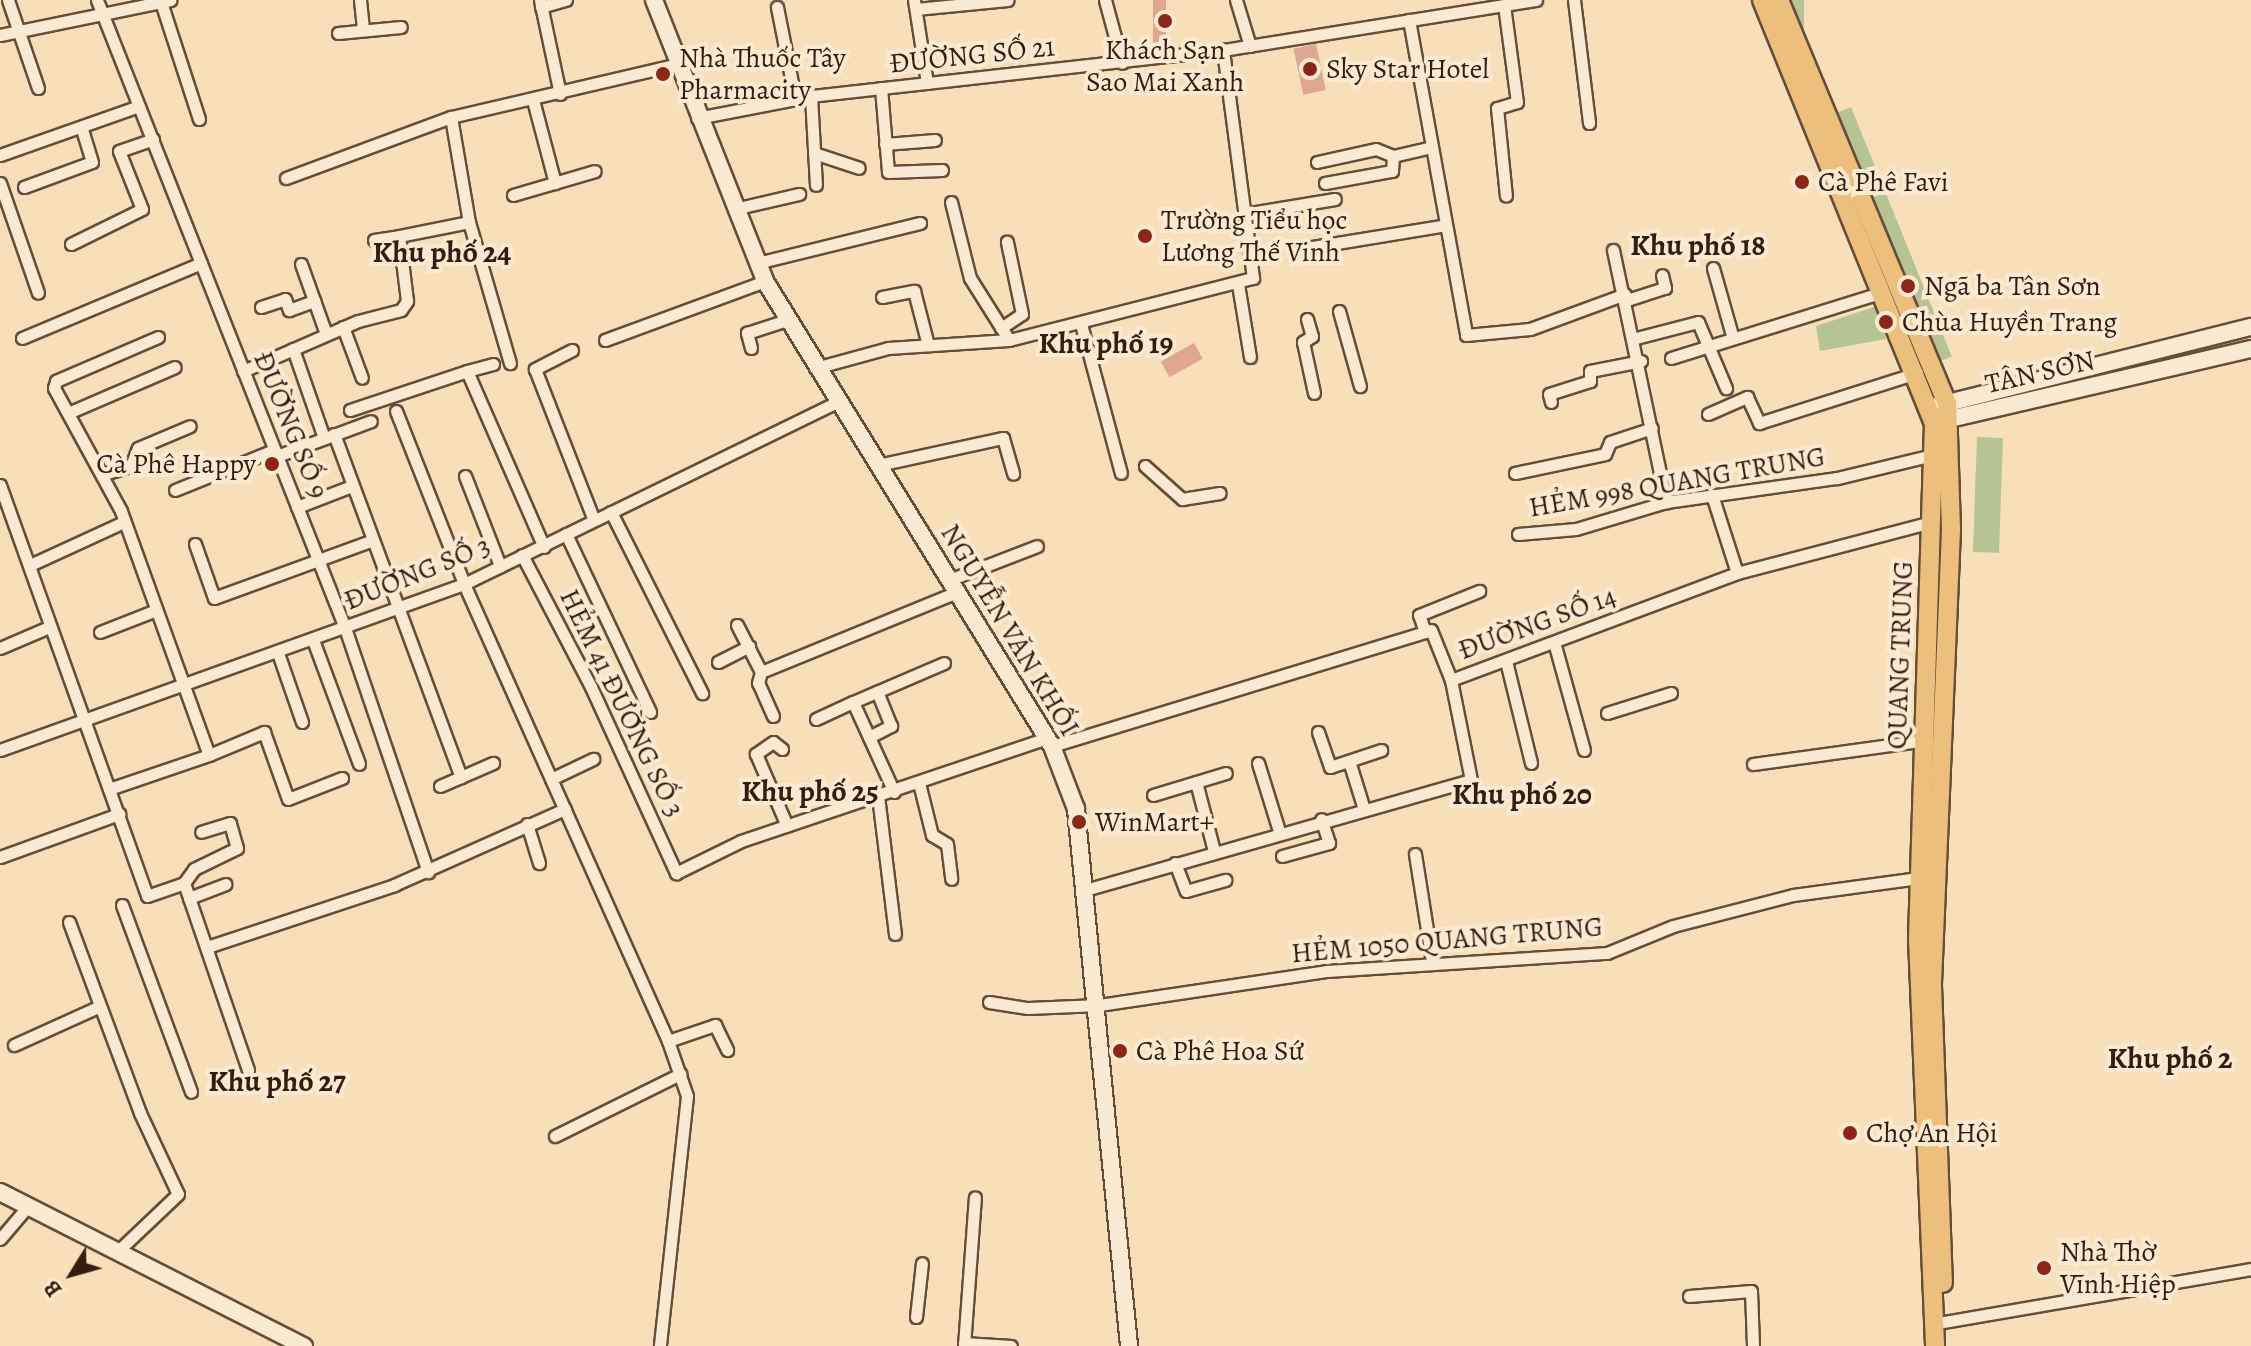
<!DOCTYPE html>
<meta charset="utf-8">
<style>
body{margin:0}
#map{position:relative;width:2251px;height:1346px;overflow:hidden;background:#f7dfb9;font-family:Alegreya,serif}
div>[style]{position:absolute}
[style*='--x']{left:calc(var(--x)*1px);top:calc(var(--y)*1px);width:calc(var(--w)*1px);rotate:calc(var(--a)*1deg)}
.green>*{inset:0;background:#b6c394;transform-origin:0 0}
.building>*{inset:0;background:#dfa691;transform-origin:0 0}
.roads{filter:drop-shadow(2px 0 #654d39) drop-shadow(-2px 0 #654d39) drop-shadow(0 2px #654d39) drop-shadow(0 -2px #654d39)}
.street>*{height:11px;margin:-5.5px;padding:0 5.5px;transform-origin:5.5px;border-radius:5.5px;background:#faead2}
.secondary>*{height:16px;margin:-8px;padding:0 8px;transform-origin:8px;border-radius:8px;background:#faead2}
.primary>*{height:18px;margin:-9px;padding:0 9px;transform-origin:9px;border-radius:9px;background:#ecc07c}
.dots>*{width:22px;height:22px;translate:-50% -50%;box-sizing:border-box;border:4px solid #faead2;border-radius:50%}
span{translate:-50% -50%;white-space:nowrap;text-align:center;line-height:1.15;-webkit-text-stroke:8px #faead2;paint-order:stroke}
.poi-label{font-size:28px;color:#341c0e}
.left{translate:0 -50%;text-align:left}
.right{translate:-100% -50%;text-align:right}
.street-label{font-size:28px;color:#341c0e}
.neighbourhood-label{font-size:30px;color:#341c0e;font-weight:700}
.north{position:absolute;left:32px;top:1234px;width:80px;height:80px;-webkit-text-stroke:6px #faead2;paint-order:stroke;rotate:233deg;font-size:22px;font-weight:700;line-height:32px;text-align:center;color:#341c0e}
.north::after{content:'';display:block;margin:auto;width:28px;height:36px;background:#341c0e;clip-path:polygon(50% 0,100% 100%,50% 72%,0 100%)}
</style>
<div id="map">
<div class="green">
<div style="left:1787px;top:0;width:17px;height:70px"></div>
<div style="left:1851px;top:107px;width:269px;height:17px;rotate:68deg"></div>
<div style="clip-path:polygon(1877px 306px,1886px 339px,1820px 351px,1816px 326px)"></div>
<div style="left:1977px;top:437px;width:26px;height:115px;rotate:2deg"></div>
</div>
<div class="building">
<div style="left:1153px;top:0;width:13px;height:46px"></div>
<div style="left:1316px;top:44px;width:47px;height:23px;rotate:78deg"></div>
<div style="left:1194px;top:343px;width:18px;height:38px;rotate:61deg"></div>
</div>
<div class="roads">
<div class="street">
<div style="--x:8;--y:0;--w:93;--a:71.2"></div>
<div style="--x:97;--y:0;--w:675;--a:68.45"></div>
<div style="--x:345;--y:628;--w:258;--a:71.2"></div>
<div style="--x:360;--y:0;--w:30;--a:84"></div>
<div style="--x:540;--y:0;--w:96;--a:78"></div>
<div style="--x:914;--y:0;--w:84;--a:81.1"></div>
<div style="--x:1105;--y:0;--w:65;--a:74.9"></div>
<div style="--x:1236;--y:0;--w:48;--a:73.1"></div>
<div style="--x:1574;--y:0;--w:124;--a:83"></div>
<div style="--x:161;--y:2;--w:123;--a:72"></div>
<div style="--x:1504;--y:5;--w:98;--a:82.4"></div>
<div style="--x:1517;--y:102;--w:21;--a:163"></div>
<div style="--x:1497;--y:108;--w:88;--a:84.2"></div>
<div style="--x:541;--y:7;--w:26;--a:-16"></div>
<div style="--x:777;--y:7;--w:93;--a:78.8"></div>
<div style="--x:916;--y:9;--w:92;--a:-5.6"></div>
<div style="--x:1409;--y:20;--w:320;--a:79.7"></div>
<div style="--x:1466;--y:335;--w:64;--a:-5.4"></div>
<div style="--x:1530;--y:329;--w:101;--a:-20.2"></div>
<div style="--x:338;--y:33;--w:63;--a:-5.4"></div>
<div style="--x:0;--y:35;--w:174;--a:-11.6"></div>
<div style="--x:881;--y:88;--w:84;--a:85.2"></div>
<div style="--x:888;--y:172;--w:54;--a:-2.1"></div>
<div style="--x:811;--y:96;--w:89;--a:86.8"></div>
<div style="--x:533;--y:100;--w:86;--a:75.2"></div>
<div style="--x:451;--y:117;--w:107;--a:80.3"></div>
<div style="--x:469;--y:222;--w:147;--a:73.8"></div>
<div style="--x:697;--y:118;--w:116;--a:-10.9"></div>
<div style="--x:811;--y:96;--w:415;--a:-6.4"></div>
<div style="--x:1223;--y:50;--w:317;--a:-9.1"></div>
<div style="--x:885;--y:144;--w:50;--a:-4.6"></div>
<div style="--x:814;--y:153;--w:47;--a:18.4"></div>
<div style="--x:0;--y:155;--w:147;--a:-19.4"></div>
<div style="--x:1317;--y:162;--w:60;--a:-12.4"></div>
<div style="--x:1376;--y:149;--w:18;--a:22"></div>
<div style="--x:1393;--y:156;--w:40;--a:-13"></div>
<div style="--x:286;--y:178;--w:176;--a:-20.3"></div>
<div style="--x:451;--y:117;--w:233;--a:-13.1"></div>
<div style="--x:0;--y:183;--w:116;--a:70.9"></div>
<div style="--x:1325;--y:183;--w:68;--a:-10.2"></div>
<div style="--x:1392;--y:171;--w:15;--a:-86"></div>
<div style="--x:24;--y:187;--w:72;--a:-20.2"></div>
<div style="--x:92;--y:162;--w:37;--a:-107"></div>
<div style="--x:513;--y:195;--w:85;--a:-16.3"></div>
<div style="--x:951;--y:202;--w:78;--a:76"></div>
<div style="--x:970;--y:278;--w:73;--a:57.8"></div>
<div style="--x:734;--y:209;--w:67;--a:-13"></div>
<div style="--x:1244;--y:214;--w:92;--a:-9.4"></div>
<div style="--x:374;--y:240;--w:25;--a:-9"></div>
<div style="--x:71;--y:244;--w:79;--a:-26.2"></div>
<div style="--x:142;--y:209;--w:62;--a:-111.6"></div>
<div style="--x:119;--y:151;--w:36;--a:-19"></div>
<div style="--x:1294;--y:250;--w:154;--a:-9.3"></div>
<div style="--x:1613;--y:250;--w:258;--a:78.1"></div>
<div style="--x:757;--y:263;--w:168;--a:-13.8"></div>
<div style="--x:301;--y:264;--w:74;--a:70.3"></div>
<div style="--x:1713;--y:268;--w:70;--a:74.2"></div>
<div style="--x:1238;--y:284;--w:74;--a:80.7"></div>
<div style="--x:882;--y:297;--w:33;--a:-11"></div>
<div style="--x:914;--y:291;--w:56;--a:75.5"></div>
<div style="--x:1627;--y:300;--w:40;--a:-18"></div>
<div style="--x:1665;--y:288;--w:13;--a:-103"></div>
<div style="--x:261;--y:307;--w:25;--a:-18"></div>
<div style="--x:285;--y:299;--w:12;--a:70"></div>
<div style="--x:289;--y:310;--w:27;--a:-20"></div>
<div style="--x:1339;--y:311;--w:78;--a:74.4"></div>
<div style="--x:1307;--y:319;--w:18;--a:74"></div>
<div style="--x:1312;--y:336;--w:11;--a:146"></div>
<div style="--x:1303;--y:342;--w:52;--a:77.8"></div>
<div style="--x:1081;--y:324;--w:154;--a:75"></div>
<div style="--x:343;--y:327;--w:54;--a:69.6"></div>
<div style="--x:1001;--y:328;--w:25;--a:-34"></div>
<div style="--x:1022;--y:314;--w:74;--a:-101.8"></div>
<div style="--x:158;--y:337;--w:111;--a:156.7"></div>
<div style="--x:56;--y:381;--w:7;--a:106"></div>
<div style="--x:54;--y:388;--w:140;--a:61.4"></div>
<div style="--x:121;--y:511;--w:259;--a:70.2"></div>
<div style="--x:209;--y:755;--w:60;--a:-22.7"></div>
<div style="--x:264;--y:732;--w:71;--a:70.3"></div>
<div style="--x:288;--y:799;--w:58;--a:-21.3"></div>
<div style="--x:22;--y:338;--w:194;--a:-22.7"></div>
<div style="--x:1636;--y:338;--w:64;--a:-14.5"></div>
<div style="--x:1698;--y:322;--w:72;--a:67"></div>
<div style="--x:605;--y:340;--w:171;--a:-20.2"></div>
<div style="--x:751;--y:348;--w:16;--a:-105"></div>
<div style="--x:747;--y:333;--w:42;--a:-18"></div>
<div style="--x:293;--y:349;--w:94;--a:70.8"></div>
<div style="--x:572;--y:350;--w:42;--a:152.8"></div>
<div style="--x:535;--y:369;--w:162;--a:68.7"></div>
<div style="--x:1671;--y:358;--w:222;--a:-17.3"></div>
<div style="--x:815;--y:368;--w:76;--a:-15.3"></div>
<div style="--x:888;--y:348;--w:121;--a:-3.8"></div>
<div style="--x:1009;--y:340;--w:252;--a:-14.3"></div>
<div style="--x:1253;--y:278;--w:230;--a:-97.5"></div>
<div style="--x:243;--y:371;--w:125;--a:-23.5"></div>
<div style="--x:358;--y:321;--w:44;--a:-14.3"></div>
<div style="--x:401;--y:310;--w:11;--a:-56"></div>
<div style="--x:407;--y:301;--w:65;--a:-97"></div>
<div style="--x:399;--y:236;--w:71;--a:-11.3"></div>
<div style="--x:467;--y:371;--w:27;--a:-15"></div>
<div style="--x:1551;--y:402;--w:8;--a:-104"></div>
<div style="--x:1549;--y:394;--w:43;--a:-17.6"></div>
<div style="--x:1590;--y:381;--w:10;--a:-90"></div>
<div style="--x:1590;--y:371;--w:52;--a:-11.1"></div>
<div style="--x:350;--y:410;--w:123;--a:-18.4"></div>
<div style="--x:467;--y:371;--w:192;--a:66.4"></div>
<div style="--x:396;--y:411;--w:186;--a:68.5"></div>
<div style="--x:464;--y:584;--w:500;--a:65.94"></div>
<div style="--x:668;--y:1041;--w:58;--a:70.9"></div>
<div style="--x:687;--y:1096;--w:251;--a:96.2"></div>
<div style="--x:68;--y:413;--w:116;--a:-23.3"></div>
<div style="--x:1708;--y:414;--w:43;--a:-23.6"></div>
<div style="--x:1747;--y:397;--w:29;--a:65"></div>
<div style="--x:1759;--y:423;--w:166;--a:-17.6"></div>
<div style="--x:334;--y:434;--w:366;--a:69.7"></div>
<div style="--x:277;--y:456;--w:100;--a:-20.4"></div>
<div style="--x:878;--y:465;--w:128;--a:-12.2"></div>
<div style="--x:1003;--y:438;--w:37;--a:74"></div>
<div style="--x:1145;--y:466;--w:50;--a:41.7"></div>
<div style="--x:1182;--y:499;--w:38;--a:-9"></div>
<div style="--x:1515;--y:473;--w:92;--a:-11.9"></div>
<div style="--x:1605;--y:454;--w:13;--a:-67"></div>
<div style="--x:1610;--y:442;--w:44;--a:-18.4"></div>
<div style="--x:104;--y:474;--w:28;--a:-17"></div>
<div style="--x:131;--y:466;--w:19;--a:-69"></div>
<div style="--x:138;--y:448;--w:56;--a:-22.9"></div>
<div style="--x:465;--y:476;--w:97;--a:68.7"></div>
<div style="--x:0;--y:485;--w:436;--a:70.3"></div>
<div style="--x:147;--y:896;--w:39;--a:-19"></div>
<div style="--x:184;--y:883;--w:198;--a:71.1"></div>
<div style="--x:175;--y:490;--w:107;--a:-22"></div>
<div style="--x:1712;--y:495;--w:82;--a:72.2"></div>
<div style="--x:297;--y:507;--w:59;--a:-20.9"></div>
<div style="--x:611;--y:512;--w:203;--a:63.3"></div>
<div style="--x:566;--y:534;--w:197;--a:64.7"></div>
<div style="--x:1518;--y:534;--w:58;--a:-4.9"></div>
<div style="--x:1576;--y:529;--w:94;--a:-16.7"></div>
<div style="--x:1666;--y:502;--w:173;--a:-8"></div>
<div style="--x:1837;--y:478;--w:103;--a:-13.5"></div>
<div style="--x:195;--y:544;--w:57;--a:70.6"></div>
<div style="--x:214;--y:598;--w:169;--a:-20"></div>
<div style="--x:522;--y:555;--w:149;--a:62.4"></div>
<div style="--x:591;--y:687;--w:205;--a:65.4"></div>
<div style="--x:676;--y:873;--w:72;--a:-26.2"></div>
<div style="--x:741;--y:841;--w:323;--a:-18.6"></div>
<div style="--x:30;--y:565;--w:103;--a:-24.6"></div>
<div style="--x:952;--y:579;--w:91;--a:-21.2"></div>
<div style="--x:737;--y:625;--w:53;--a:62.9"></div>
<div style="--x:100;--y:632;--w:58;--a:-21.3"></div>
<div style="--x:1425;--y:632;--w:18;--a:-109"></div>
<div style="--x:1419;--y:615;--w:65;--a:-21.8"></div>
<div style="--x:313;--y:640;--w:132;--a:69.6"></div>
<div style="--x:1554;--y:642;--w:112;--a:74.5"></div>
<div style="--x:0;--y:648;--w:53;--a:-23.2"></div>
<div style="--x:278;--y:653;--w:73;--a:70.8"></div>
<div style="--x:1506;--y:661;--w:105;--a:76.2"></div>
<div style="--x:718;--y:662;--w:35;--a:-27"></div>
<div style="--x:1607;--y:713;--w:67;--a:-17.4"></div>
<div style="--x:773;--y:716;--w:36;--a:-114"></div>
<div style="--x:758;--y:683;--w:11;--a:-75"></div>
<div style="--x:761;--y:672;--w:214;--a:-22.2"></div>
<div style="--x:816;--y:719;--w:41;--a:-24.7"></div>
<div style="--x:1318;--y:732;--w:37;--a:71"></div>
<div style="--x:1330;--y:767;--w:54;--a:-18.4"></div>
<div style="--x:869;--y:737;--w:25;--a:-27"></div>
<div style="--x:891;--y:726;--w:37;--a:-112"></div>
<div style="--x:1052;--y:746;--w:396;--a:-17"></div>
<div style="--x:1431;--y:630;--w:54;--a:68.2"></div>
<div style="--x:1451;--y:680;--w:305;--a:-20.5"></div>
<div style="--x:1737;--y:573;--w:202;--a:-14.7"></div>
<div style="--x:782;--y:749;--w:11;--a:-142"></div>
<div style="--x:773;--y:742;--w:21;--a:145"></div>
<div style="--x:756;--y:754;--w:78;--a:66.7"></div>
<div style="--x:0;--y:750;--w:493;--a:-19.7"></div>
<div style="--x:464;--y:584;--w:415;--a:-26"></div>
<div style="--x:1349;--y:761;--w:47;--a:72.7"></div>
<div style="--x:1258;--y:763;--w:71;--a:72.8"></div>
<div style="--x:1753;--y:764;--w:175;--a:-7.9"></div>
<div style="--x:551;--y:779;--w:47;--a:-25.5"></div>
<div style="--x:1196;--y:782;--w:71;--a:75.4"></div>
<div style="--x:919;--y:783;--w:54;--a:76"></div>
<div style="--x:932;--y:835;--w:17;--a:31"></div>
<div style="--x:947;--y:844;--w:35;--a:83"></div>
<div style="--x:440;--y:786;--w:58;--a:-23.5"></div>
<div style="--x:109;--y:789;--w:106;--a:-18.8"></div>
<div style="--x:894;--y:792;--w:99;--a:-114.5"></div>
<div style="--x:853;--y:702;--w:99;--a:-23.2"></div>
<div style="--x:1153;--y:795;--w:76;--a:-16.8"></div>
<div style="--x:878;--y:796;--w:139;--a:83"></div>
<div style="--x:527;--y:824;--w:41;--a:72.9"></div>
<div style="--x:1415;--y:854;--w:108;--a:81"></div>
<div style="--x:1282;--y:856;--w:49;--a:-15.5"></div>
<div style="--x:1329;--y:843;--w:25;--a:-108"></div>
<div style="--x:0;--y:857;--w:127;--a:-19.9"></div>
<div style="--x:1175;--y:863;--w:30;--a:69"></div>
<div style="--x:1186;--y:891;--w:41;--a:-15.8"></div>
<div style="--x:184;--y:883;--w:17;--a:-54"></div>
<div style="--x:194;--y:869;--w:48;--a:-26"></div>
<div style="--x:237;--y:848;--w:26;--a:-106"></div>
<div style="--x:230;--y:823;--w:30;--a:163"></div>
<div style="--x:1085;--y:890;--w:401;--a:-15.9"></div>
<div style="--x:1471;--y:780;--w:102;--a:-101.3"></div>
<div style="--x:189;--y:898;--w:39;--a:-21"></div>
<div style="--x:122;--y:905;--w:199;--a:69.7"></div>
<div style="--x:69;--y:922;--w:204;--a:69.6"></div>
<div style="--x:140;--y:1113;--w:89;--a:64.9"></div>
<div style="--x:178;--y:1194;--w:83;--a:136.5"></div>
<div style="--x:207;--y:947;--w:197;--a:-18.3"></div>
<div style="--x:394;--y:885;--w:187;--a:-24"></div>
<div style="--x:989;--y:1002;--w:39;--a:9"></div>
<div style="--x:1028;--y:1008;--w:71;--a:-2.4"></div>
<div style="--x:1099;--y:1005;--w:231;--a:-8.5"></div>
<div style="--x:1327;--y:971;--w:281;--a:-3.7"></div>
<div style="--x:1607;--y:953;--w:71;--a:-22.2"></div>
<div style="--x:1673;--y:926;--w:124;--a:-14.5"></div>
<div style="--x:1793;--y:895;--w:134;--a:-7.7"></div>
<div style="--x:668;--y:1041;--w:50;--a:-18.8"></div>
<div style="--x:715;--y:1025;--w:28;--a:64"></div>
<div style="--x:14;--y:1045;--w:94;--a:-24.4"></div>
<div style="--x:555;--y:1136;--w:140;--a:-26.4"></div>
<div style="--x:0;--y:1239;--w:43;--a:-49.7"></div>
<div style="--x:1689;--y:1296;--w:62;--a:-4.6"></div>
<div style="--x:1751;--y:1291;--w:55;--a:87.9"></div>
<div style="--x:916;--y:1317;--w:54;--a:-83.7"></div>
<div style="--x:1944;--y:1322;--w:312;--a:-9.8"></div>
<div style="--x:964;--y:1343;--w:47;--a:3.7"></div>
<div style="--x:964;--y:1346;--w:149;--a:-85.8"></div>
</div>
<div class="secondary">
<div style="--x:654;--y:0;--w:302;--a:68.4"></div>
<div style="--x:765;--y:281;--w:546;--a:58.32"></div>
<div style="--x:1052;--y:746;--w:67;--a:69.1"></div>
<div style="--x:1076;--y:809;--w:540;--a:84.36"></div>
<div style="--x:1932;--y:407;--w:329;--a:-14.1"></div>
<div style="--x:1937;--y:422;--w:322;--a:-13.1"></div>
<div style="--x:0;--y:1192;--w:341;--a:26.9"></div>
</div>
<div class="primary">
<div style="--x:1762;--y:0;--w:457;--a:67.9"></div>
<div style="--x:1934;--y:423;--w:516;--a:91.78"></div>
<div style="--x:1918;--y:939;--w:407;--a:87.6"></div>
<div style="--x:1779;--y:0;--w:437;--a:67.4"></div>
<div style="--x:1947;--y:403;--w:127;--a:88.2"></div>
<div style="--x:1951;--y:530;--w:456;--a:92.4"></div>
<div style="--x:1932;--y:986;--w:297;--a:87.9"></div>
</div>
</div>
<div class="dots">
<div style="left:1165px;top:21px;background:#8f2418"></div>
<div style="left:1310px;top:69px;background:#8f2418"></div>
<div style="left:663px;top:74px;background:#8f2418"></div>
<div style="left:1802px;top:182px;background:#8f2418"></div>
<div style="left:1145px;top:236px;background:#8f2418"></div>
<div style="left:1908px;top:286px;background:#8f2418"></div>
<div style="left:1886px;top:322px;background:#8f2418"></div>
<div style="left:272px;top:464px;background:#8f2418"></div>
<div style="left:1079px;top:822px;background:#8f2418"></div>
<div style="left:1120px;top:1051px;background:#8f2418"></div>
<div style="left:1850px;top:1133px;background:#8f2418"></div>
<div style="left:2044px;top:1268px;background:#8f2418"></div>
</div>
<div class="poi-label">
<span style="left:1165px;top:66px">Khách Sạn<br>Sao Mai Xanh</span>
<span class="left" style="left:679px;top:74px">Nhà Thuốc Tây<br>Pharmacity</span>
<span class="left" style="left:1326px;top:69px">Sky Star Hotel</span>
<span class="left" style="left:1818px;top:182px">Cà Phê Favi</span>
<span class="left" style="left:1161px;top:236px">Trường Tiểu học<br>Lương Thế Vinh</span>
<span class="left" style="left:1924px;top:286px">Ngã ba Tân Sơn</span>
<span class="left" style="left:1902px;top:322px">Chùa Huyền Trang</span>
<span class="right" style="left:256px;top:464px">Cà Phê Happy</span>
<span class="left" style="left:1095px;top:822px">WinMart+</span>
<span class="left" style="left:1136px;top:1051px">Cà Phê Hoa Sứ</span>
<span class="left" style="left:1866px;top:1133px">Chợ An Hội</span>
<span class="left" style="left:2060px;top:1268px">Nhà Thờ<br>Vĩnh Hiệp</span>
</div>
<div class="street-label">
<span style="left:972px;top:55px;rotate:-6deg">ĐƯỜNG SỐ 21</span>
<span style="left:2040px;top:372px;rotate:-13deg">TÂN SƠN</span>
<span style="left:291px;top:425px;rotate:68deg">ĐƯỜNG SỐ 9</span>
<span style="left:1677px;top:482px;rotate:-10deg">HẺM 998 QUANG TRUNG</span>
<span style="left:417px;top:573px;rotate:-22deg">ĐƯỜNG SỐ 3</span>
<span style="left:1537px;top:623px;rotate:-20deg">ĐƯỜNG SỐ 14</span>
<span style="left:1010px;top:630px;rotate:59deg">NGUYỄN VĂN KHỐI</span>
<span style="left:1900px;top:655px;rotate:-88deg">QUANG TRUNG</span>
<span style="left:622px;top:703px;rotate:64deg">HẺM 41 ĐƯỜNG SỐ 3</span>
<span style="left:1447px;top:940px;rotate:-5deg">HẺM 1050 QUANG TRUNG</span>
</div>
<div class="neighbourhood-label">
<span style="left:1698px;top:245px">Khu phố 18</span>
<span style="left:442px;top:252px">Khu phố 24</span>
<span style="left:1106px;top:343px">Khu phố 19</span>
<span style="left:810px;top:791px">Khu phố 25</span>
<span style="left:1522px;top:794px">Khu phố 20</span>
<span style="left:2170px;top:1058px">Khu phố 2</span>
<span style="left:277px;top:1081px">Khu phố 27</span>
</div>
<div class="north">B</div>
</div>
